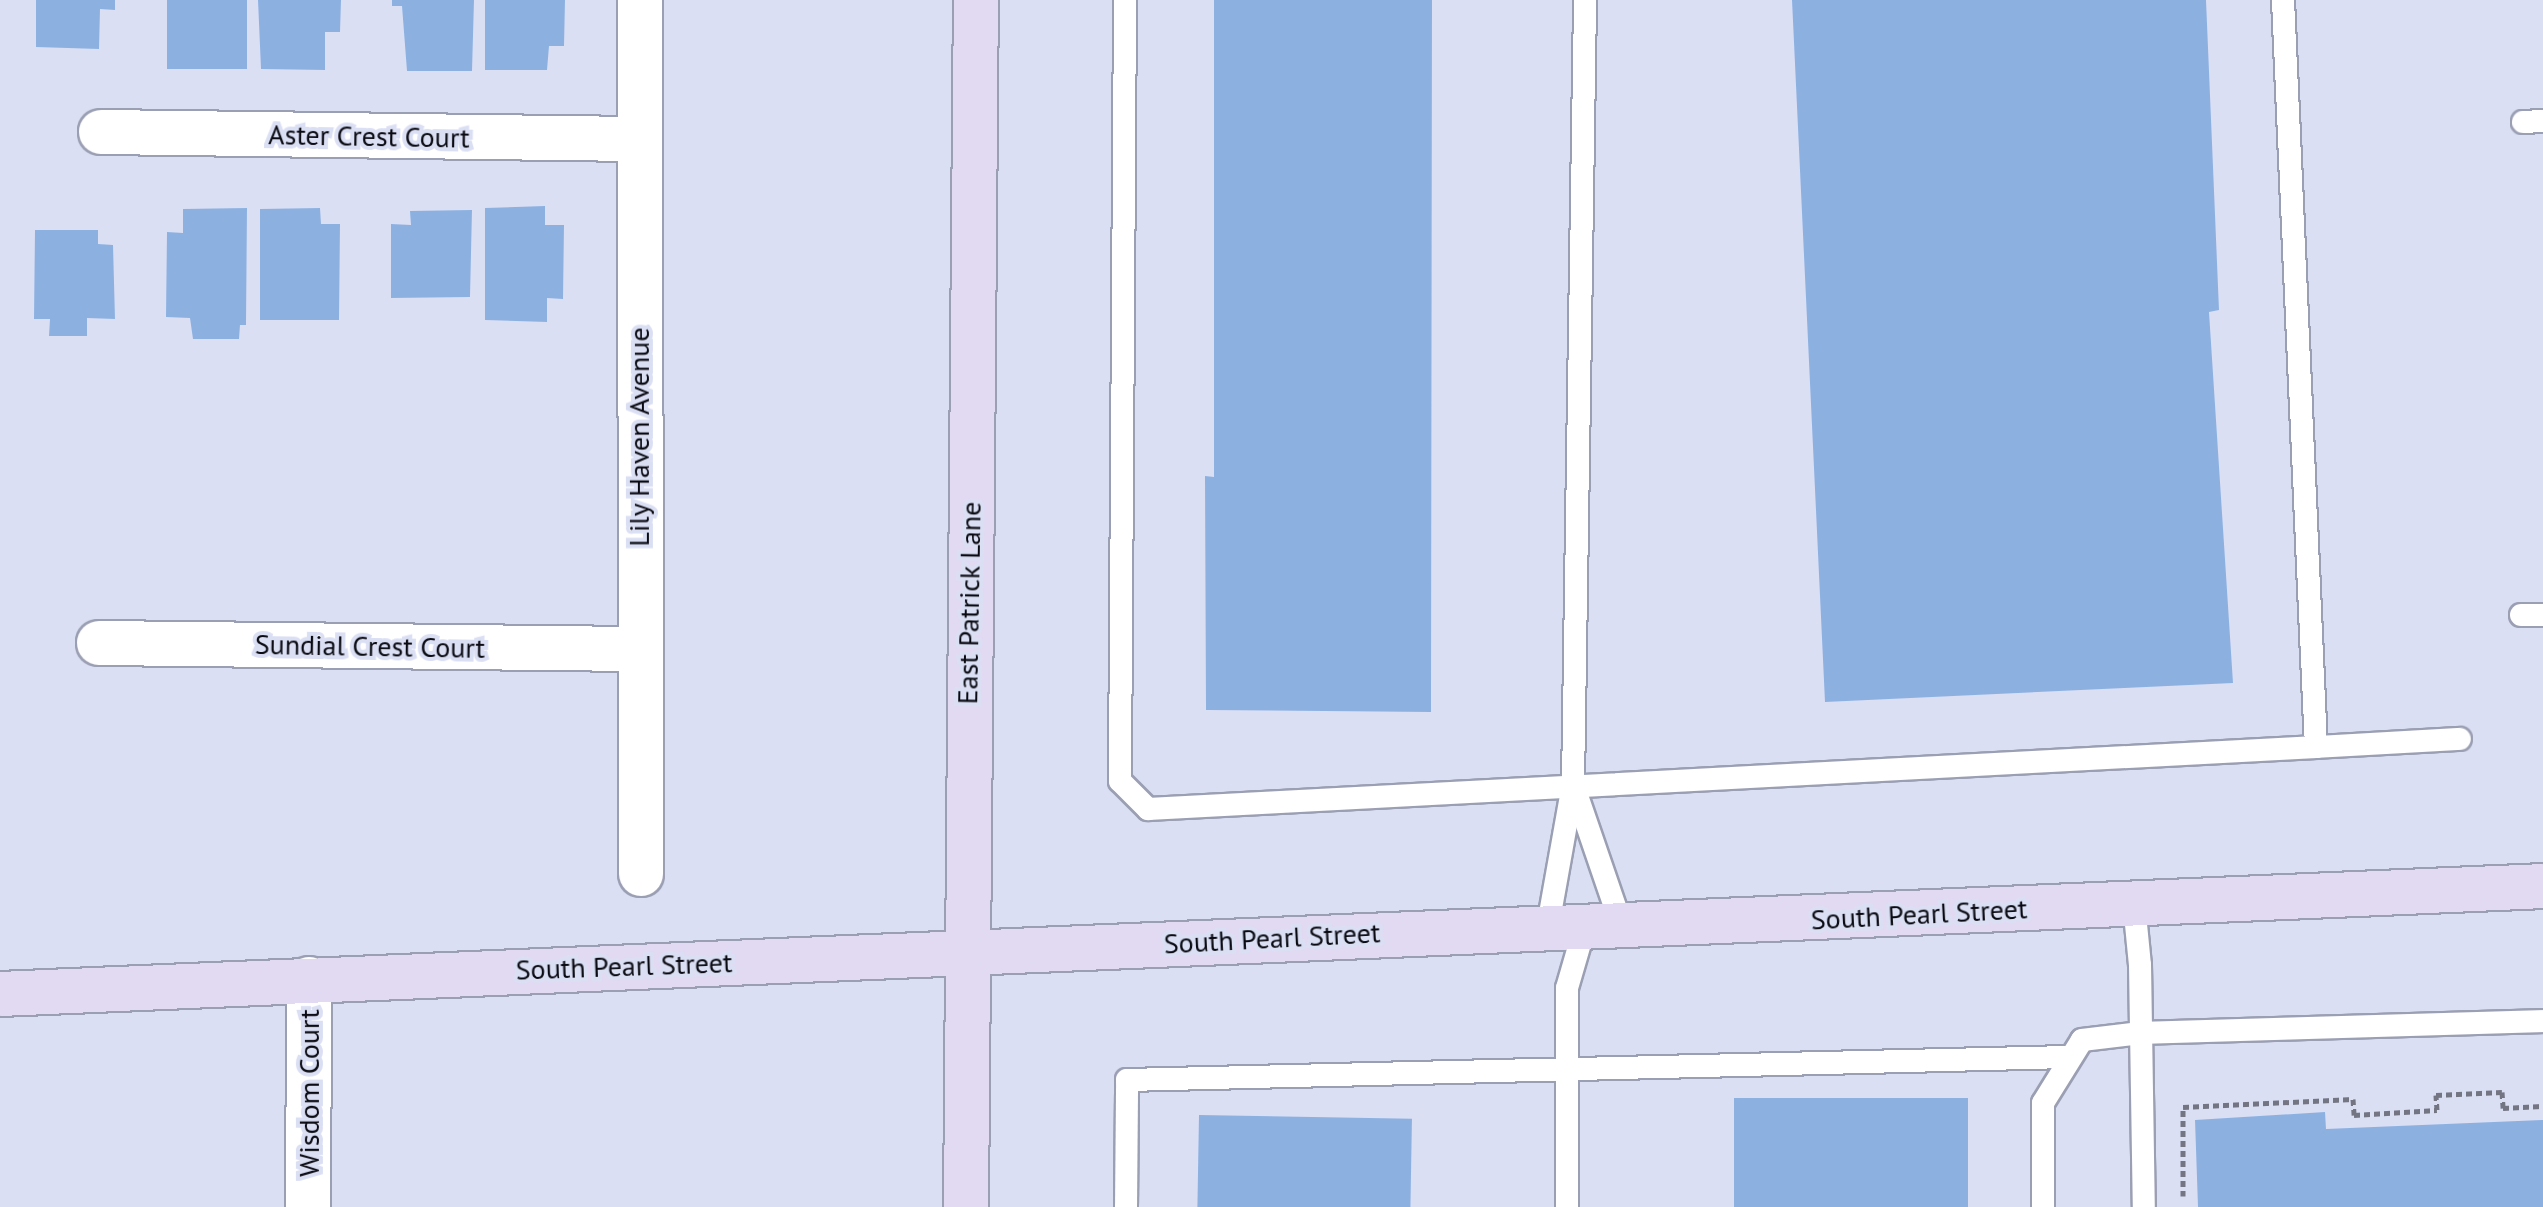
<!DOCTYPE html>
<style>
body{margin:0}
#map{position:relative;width:2543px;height:1207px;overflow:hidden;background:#dbdff4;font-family:"PT Sans",sans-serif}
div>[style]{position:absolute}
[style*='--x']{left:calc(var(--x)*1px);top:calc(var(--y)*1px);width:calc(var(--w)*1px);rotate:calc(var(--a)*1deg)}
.building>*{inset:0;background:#8cb1e1;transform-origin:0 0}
.path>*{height:5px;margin-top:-2.5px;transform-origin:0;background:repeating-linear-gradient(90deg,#737583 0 6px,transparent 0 10px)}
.roads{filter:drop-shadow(2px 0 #9b9fb3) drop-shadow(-2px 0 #9b9fb3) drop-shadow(0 2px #9b9fb3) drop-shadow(0 -2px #9b9fb3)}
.lane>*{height:22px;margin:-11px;padding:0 11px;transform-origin:11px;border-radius:11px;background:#fff}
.street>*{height:44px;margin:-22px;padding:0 22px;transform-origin:22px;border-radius:22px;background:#fff}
.secondary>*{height:44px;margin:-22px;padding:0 22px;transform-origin:22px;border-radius:22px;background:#e2d9f3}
span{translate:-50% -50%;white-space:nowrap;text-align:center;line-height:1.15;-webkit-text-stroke:8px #dbdff4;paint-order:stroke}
.street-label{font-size:28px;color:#0a0b12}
</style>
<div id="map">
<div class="building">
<div style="clip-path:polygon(36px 0,115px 0,115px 10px,100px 9px,99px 49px,36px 47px)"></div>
<div style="left:167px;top:0;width:80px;height:69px"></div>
<div style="clip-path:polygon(258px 0,341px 0,340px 32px,325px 32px,325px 70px,261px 69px)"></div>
<div style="clip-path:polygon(392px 0,474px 0,472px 71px,407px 71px,402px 6px,392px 6px)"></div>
<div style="clip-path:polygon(485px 0,565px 0,564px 46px,549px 46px,547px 70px,485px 70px)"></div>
<div style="clip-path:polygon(1214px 0,1432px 0,1431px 712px,1206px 710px,1205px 476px,1214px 477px)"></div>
<div style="clip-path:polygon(1792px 0,2206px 0,2219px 310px,2209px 312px,2233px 683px,1825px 702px)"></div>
<div style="clip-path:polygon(545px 206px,545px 225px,564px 225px,563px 299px,547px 298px,547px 322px,485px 320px,485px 208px)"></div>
<div style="clip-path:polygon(247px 208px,246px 325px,240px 325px,239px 339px,193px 339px,190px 318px,166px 317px,167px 232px,183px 233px,183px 209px)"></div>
<div style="clip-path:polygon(320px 208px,321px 224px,340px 224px,339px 320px,260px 320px,260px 209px)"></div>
<div style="clip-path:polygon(472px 210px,470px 297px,391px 298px,391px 224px,411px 225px,410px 211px)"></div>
<div style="clip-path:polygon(35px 230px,98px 230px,98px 244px,113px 245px,115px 319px,87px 318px,87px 336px,49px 336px,50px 319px,34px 319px)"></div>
<div style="left:1968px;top:1098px;width:109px;height:234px;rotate:90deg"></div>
<div style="clip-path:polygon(2325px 1112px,2326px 1129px,2543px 1120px,2543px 1207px,2198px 1207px,2195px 1120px)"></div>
<div style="left:1199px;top:1115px;width:213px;height:92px;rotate:1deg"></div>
</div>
<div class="path">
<div style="--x:2183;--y:1196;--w:89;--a:-90"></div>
<div style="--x:2183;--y:1107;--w:170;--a:-2.7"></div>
<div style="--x:2353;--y:1099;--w:16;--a:86"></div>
<div style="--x:2354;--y:1115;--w:83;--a:-3.4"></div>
<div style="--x:2437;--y:1110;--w:15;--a:-94"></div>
<div style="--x:2436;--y:1095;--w:66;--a:-2.6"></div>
<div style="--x:2502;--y:1092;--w:16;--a:86"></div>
<div style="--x:2503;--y:1108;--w:40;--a:-2.9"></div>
</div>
<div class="roads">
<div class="lane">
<div style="--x:1125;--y:0;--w:781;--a:90.37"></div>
<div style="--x:1120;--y:781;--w:40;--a:45"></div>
<div style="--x:1148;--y:809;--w:1170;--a:-3.04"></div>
<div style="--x:2283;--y:0;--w:748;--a:87.47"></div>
<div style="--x:2316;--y:747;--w:144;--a:-3.2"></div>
<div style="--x:2523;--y:122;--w:20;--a:-3"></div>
<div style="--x:2521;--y:615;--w:22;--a:0"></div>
<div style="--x:1573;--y:784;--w:784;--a:-89.12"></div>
<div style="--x:2134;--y:904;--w:61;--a:84.4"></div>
<div style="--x:2140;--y:965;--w:242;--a:89.1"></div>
<div style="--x:1548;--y:925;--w:143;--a:-79.9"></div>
<div style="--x:1573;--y:784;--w:151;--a:71.1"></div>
<div style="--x:1126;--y:1207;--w:127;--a:-89.5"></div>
<div style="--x:1127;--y:1080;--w:942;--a:-1.4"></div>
<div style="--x:1567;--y:1207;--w:219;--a:-90"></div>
<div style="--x:1567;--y:988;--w:65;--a:-73.8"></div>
<div style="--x:2043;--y:1207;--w:104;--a:-90"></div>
<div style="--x:2043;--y:1103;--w:74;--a:-58.2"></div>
<div style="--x:2082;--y:1040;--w:59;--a:-6.8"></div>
<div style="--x:2141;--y:1033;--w:402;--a:-1.7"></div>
</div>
<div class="street">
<div style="--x:640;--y:0;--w:874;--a:89.93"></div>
<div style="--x:101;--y:132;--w:537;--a:0.75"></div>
<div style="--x:99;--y:643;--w:541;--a:0.64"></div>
<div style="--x:308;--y:1207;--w:228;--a:-89.7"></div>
</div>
<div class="secondary">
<div style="--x:0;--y:994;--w:2545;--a:-2.43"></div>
<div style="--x:966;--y:1207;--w:1207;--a:-89.53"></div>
</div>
</div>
<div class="street-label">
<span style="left:369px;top:136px;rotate:1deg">Aster Crest Court</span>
<span style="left:639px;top:437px;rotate:-90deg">Lily Haven Avenue</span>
<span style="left:969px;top:603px;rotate:-89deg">East Patrick Lane</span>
<span style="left:370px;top:646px;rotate:1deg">Sundial Crest Court</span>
<span style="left:1919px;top:914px;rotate:-3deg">South Pearl Street</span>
<span style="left:1272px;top:938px;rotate:-3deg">South Pearl Street</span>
<span style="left:624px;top:966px;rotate:-2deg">South Pearl Street</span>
<span style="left:309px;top:1093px;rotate:-90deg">Wisdom Court</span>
</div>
</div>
